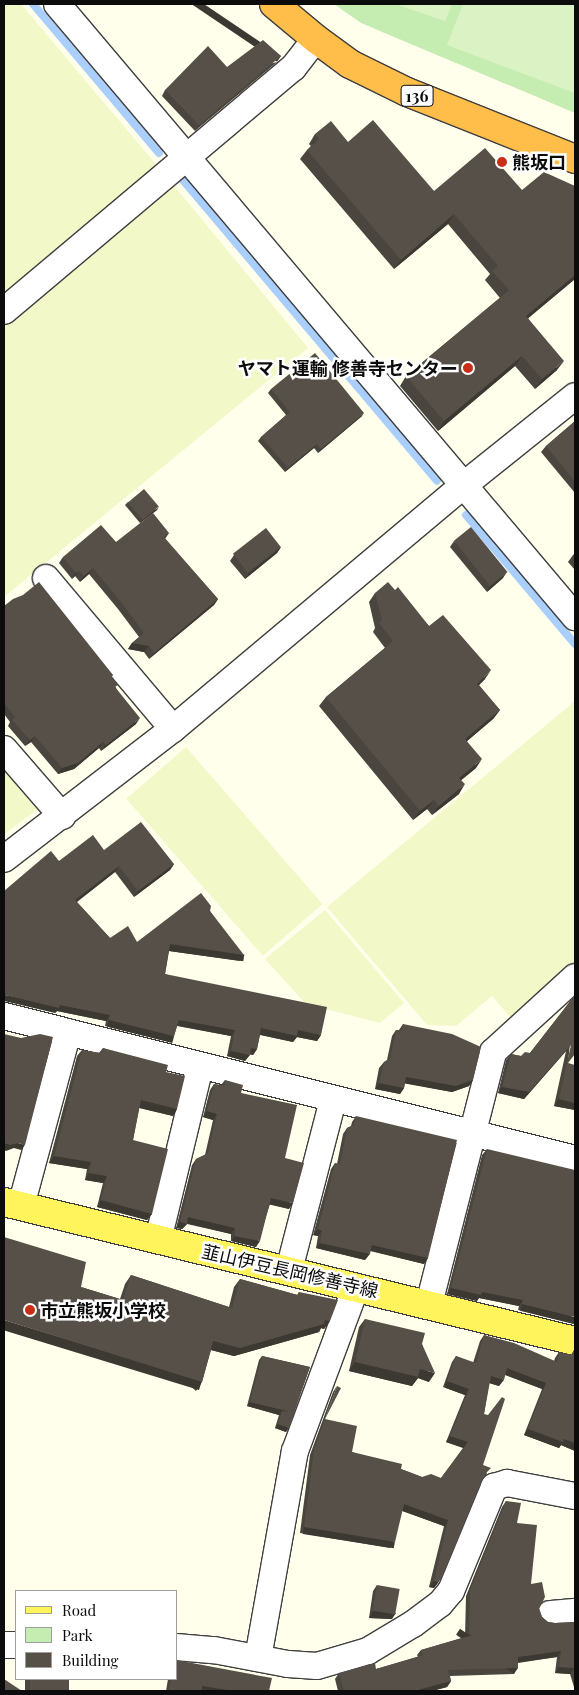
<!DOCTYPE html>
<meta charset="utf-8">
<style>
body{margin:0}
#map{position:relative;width:579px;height:1695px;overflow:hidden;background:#ffffec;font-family:"Playfair Display","Noto Sans JP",serif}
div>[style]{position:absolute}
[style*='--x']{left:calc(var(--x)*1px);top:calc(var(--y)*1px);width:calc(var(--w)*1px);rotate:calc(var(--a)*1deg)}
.farmland>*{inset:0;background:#f3f8c9;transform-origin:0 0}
.green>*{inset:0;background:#c6edb1}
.pitch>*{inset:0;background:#dbf3c4}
.stream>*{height:8px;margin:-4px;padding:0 4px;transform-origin:4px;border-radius:4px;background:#aacffc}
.roads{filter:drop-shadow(1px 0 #3f3f3f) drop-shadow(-1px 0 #3f3f3f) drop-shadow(0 1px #3f3f3f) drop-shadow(0 -1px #3f3f3f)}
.minor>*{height:26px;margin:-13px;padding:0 13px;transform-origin:13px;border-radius:13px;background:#fff}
.major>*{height:28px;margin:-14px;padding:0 14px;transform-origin:14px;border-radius:14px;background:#fff45c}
.highway>*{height:28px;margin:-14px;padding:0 14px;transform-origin:14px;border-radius:14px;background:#ffbd4a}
.wall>*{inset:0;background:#4a453e;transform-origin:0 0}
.shaded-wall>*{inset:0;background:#3c3832;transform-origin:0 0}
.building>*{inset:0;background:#565048;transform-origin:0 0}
.dots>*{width:14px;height:14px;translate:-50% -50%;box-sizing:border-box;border:2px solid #fff;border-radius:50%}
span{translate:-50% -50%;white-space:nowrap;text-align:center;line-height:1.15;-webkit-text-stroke:5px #fff;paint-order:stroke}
.shield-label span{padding:1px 4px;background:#fff;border:1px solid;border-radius:4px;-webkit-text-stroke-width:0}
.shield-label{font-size:16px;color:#0c0c0c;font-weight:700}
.poi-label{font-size:18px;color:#0c0c0c;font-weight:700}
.left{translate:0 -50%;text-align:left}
.right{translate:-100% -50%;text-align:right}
.street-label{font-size:18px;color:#0c0c0c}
.frame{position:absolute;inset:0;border:5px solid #0c0c0c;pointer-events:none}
.legend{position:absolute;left:15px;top:1590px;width:162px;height:90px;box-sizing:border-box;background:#fff;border:1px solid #9e9e9e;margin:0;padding:6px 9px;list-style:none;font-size:15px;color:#0c0c0c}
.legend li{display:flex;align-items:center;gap:10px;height:25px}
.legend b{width:25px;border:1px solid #9e9e9e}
</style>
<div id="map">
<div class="farmland">
<div style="clip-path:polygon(4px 4px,21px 4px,159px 168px,4px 301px)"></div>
<div style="clip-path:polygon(171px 182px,308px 348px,4px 597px,4px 323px)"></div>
<div style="clip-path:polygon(575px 701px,575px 964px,512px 1019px,492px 996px,456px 1026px,427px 1025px,327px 907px)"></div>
<div style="left:186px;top:747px;width:208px;height:79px;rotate:49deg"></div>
<div style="clip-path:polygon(4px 768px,38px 809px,4px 834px)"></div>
<div style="clip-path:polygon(325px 910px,404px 1003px,380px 1023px,306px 1004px,265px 959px)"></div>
</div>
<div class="green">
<div style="clip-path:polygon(334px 4px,575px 4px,575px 113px,361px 23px)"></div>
</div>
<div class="pitch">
<div style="clip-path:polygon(395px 4px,452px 4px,445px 21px)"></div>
<div style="clip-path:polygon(463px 4px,575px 4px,575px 93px,447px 45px)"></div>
</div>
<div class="stream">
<div style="--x:33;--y:4;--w:195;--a:49.8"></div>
<div style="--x:182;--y:179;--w:395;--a:49.8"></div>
<div style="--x:466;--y:515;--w:169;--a:49.8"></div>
</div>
<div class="roads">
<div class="minor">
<div style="--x:57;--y:4;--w:803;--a:49.8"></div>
<div style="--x:4;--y:311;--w:378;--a:-40.1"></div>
<div style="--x:293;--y:68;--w:37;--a:-52"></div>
<div style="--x:46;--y:578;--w:197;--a:49.9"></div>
<div style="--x:4;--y:749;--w:89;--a:49.1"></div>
<div style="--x:4;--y:859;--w:213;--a:-37.6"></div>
<div style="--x:173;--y:729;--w:380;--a:-40"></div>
<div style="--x:464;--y:485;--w:142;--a:-38.7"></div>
<div style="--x:4;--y:1016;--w:589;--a:14.06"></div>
<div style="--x:21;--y:1206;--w:180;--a:-74.9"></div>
<div style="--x:158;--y:1240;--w:178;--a:-76.4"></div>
<div style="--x:289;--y:1270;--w:176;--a:-75.5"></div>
<div style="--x:429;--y:1304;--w:260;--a:-75.7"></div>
<div style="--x:493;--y:1052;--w:111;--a:-42.4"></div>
<div style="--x:550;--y:1614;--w:25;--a:-5"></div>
<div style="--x:4;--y:1645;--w:12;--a:0"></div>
<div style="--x:176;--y:1647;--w:38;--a:5"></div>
<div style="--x:214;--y:1650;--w:75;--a:10.7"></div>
<div style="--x:288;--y:1664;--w:29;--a:4"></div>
<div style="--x:317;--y:1666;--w:53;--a:-16.4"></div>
<div style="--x:368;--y:1651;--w:52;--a:-31"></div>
<div style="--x:413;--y:1624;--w:34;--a:-37"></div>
<div style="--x:440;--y:1604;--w:17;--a:-50"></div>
<div style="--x:451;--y:1591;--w:113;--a:-67.5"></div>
<div style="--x:494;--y:1487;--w:14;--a:-17"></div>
<div style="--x:507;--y:1483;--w:69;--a:10.8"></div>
<div style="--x:258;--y:1658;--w:210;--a:-79.9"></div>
<div style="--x:295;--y:1451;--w:175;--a:-69.6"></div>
</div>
<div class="major">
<div style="--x:4;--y:1202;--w:588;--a:13.68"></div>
</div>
<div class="highway">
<div style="--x:274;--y:4;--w:55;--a:39.8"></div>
<div style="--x:316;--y:39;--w:42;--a:36.3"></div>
<div style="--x:350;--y:64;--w:64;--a:26.2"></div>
<div style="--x:407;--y:92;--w:181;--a:21.7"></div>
</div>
</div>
<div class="wall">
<div style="clip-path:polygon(277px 62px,195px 131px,162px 96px,165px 90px)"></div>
<div style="clip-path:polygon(315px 134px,348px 142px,434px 191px,575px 256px,575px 279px,528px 318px,557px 370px,535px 389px,515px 366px,438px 431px,400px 386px,406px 376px,500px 298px,485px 280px,490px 274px,448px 224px,394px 269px,300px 159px,307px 150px,311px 146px,309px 144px)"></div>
<div style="clip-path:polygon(271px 389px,362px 416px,318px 453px,314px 448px,285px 472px,258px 441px,261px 437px,286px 415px,268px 393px)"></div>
<div style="clip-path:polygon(575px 421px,575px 493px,541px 452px,546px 446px)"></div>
<div style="clip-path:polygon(128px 502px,157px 510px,140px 523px,125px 505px)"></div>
<div style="clip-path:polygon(169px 533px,165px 539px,218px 599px,214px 605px,149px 659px,144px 652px,128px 649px,132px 643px,139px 637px,118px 609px,89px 574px,80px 582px,75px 576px,72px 579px,59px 563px,63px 557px,116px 542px)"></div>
<div style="clip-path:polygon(454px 541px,503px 578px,487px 592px,450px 547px)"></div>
<div style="clip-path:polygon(281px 547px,277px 553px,245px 579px,230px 561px,234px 555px)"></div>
<div style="clip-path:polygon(575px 553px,575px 570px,568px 562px,573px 555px)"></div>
<div style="clip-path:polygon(395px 590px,429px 626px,485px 679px,479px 685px,500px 710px,493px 719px,467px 741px,476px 768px,461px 780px,459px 794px,432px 815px,427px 809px,413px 820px,319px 706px,326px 697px,385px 648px,373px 632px,375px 628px,369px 602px,375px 593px)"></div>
<div style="clip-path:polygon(4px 606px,113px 675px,111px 677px,116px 688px,136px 724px,101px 751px,99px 748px,74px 769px,58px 774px,31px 742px,25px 746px,8px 726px,10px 722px,4px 714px)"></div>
<div style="clip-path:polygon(104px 850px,174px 864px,170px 870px,134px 897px,115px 872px,77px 902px,110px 938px,137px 942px,210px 911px,240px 961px,169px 951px,165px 974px,321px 1035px,317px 1041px,297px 1037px,293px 1042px,260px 1035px,257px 1049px,253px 1055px,250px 1054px,245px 1061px,227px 1056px,231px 1036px,177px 1026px,174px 1036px,170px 1042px,105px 1026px,106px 1021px,57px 1011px,55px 1013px,59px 861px)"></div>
<div style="clip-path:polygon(575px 995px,568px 1063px,575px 1110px,554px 1106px,566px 1051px,524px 1099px,498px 1093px,506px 1060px,511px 1054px,521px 1056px,530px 1053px)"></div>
<div style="clip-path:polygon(403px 1024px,473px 1080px,469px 1086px,452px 1092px,405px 1083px,404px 1088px,400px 1094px,375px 1089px,379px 1068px,384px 1062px,387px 1060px,392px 1036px,396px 1030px,399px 1030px)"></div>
<div style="clip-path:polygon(103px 1048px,166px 1072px,177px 1109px,173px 1116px,139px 1108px,133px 1140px,152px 1214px,147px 1220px,97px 1207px,103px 1183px,85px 1180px,87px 1169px,49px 1163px,77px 1056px,82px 1050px,99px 1053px)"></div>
<div style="clip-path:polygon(225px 1080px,241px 1093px,285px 1158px,289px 1209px,270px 1204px,256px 1247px,231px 1241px,231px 1234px,187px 1224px,182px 1229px,176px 1228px,192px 1165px,196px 1159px,205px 1155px,213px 1120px,203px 1117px,210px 1090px,214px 1084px,221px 1085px)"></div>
<div style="clip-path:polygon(356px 1116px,428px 1258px,424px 1264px,370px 1251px,365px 1260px,316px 1248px,318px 1236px,313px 1235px,331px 1169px,335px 1163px,337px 1164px,343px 1134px,347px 1128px,351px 1126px,352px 1122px)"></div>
<div style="clip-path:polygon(487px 1149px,575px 1324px,518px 1310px,519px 1306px,479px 1298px,477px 1301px,447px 1294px,482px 1155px)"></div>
<div style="clip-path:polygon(131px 1275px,229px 1307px,234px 1287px,240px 1279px,297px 1295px,299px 1292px,330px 1321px,324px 1329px,321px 1328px,319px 1332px,234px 1356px,211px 1350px,202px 1382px,196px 1391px,81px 1287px,120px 1299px,125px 1284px)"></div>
<div style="clip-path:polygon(365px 1319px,422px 1344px,429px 1382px,418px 1378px,412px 1386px,349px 1371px,359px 1327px)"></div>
<div style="clip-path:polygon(484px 1335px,554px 1361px,555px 1358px,559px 1352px,571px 1355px,574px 1350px,575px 1350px,575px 1451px,561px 1445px,559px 1448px,524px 1435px,542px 1389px,505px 1375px,499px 1386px,489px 1383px,484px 1414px,483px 1465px,487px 1474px,483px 1477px,438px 1583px,434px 1588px,429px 1587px,444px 1526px,402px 1511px,390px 1548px,300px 1533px,310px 1455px,333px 1392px,337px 1386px,325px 1419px,352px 1452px,401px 1469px,422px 1477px,441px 1478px,463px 1448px,446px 1442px,465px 1395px,443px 1387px,452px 1362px,456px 1356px,473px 1363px,480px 1341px)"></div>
<div style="clip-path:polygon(262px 1356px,310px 1367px,286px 1432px,275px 1428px,279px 1415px,247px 1406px,259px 1360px)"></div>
<div style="clip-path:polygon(506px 1501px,517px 1523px,531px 1584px,542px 1617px,548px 1622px,555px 1623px,575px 1622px,575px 1687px,574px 1687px,570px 1674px,555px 1673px,557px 1657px,518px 1663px,514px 1674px,450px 1676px,451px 1681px,447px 1687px,432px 1691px,338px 1691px,335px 1679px,339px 1673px,376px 1669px,418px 1657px,417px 1655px,421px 1650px,465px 1637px,466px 1596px,502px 1507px)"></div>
<div style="clip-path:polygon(377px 1585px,392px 1619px,369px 1618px,373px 1591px)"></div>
<div style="left:25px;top:1679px;width:44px;height:12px"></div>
<div style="clip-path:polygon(168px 1679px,176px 1679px,269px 1691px,166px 1691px)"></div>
</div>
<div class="shaded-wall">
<div style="left:281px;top:56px;width:7px;height:107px;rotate:124deg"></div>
<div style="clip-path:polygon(454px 214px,448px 224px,394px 269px,401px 260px)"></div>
<div style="clip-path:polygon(575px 275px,575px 279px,519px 326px,526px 316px)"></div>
<div style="clip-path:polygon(522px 356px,515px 366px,438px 431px,444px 421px)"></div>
<div style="clip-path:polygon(564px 361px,557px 370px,535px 389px,542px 379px)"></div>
<div style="clip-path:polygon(364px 413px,362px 416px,318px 453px,321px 449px)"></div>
<div style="clip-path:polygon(317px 444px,314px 448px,285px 472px,288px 468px)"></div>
<div style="clip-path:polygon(159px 507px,157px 510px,140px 523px,142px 520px)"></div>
<div style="clip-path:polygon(281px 547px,277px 553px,245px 579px,249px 573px)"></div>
<div style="clip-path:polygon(93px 568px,89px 574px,80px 582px,84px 576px)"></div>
<div style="clip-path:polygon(79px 571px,75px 576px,72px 579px,76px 573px)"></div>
<div style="clip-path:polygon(507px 572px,503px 578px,487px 592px,491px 585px)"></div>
<div style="clip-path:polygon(218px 599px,214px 605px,149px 659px,154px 653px)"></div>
<div style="clip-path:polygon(132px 643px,149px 646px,144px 652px,128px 649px)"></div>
<div style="clip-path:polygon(491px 670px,485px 679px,471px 693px,477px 684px)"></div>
<div style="clip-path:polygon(500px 710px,493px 719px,459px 748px,465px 739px)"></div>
<div style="clip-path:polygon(140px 718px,136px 724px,101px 751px,106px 745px)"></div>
<div style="clip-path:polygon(35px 736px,31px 742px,25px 746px,30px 740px)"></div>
<div style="clip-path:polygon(103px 742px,99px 748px,74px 769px,58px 774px,62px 768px)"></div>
<div style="clip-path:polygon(482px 759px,476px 768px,453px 787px,459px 778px)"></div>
<div style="clip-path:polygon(465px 784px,459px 794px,432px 815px,439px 806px)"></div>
<div style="clip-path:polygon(434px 800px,427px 809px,413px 820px,420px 811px)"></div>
<div style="clip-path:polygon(174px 864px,170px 870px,134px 897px,138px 891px)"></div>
<div style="clip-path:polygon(119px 866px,115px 872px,71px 906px,75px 900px)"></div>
<div style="left:170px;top:944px;width:75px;height:7px;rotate:8deg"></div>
<div style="clip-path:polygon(4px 995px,5px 995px,60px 1005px,110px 1015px,106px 1021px,57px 1011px,55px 1013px,4px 1001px)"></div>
<div style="left:109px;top:1020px;width:67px;height:7px;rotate:14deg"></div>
<div style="clip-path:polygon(179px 1020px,235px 1030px,231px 1036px,174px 1025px)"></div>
<div style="clip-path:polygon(261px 1028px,298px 1030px,321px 1035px,317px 1041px,297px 1037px,293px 1042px,257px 1034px)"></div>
<div style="clip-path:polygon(571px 1045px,566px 1051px,524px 1099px,498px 1093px,502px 1087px)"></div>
<div style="clip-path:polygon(251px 1048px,257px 1049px,253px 1055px,247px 1054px)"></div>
<div style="clip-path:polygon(231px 1051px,250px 1055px,245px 1061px,227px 1056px)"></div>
<div style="clip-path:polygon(406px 1077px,473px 1080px,469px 1086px,452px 1092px,402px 1083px)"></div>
<div style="clip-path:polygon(379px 1083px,404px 1088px,400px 1094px,375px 1089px)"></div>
<div style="clip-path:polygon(559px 1099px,575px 1103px,575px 1110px,554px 1106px)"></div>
<div style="clip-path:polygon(141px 1100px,177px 1109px,173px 1116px,136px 1107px)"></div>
<div style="clip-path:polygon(207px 1111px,217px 1114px,213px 1120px,203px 1117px)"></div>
<div style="clip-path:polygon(4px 1143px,18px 1143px,25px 1145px,21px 1150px,14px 1148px,6px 1151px,4px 1150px)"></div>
<div style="clip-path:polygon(54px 1156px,91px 1162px,87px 1169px,49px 1163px)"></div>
<div style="clip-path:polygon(89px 1173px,107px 1176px,103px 1183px,85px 1180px)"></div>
<div style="clip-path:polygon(271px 1198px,293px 1203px,289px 1209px,267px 1204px)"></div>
<div style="clip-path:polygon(101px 1200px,152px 1214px,147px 1220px,97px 1207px)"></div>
<div style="clip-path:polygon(188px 1217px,235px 1228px,231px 1234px,186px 1223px,187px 1224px,182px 1229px,176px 1228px,180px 1222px)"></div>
<div style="clip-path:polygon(318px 1229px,322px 1231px,318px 1236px,313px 1235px)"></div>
<div style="clip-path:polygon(235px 1236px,260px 1241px,256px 1247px,231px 1241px)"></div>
<div style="clip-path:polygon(320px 1243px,370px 1254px,365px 1260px,316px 1248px)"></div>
<div style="clip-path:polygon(372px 1245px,428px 1258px,424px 1264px,368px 1250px)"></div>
<div style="clip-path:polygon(451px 1288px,482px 1292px,523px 1300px,519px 1306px,479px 1298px,477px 1301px,447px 1294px)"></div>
<div style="left:522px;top:1304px;width:55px;height:7px;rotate:14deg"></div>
<div style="left:4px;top:1320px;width:207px;height:10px;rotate:17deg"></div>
<div style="clip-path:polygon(325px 1320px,330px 1321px,324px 1329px,321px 1328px,319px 1332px,234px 1356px,207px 1349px,213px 1341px)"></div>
<div style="clip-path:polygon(355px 1362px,420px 1369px,435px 1373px,429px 1382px,418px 1378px,412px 1386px,349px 1371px)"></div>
<div style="left:507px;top:1368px;width:42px;height:7px;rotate:21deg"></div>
<div style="clip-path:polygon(491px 1376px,504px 1380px,499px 1386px,486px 1382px)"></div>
<div style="left:447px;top:1381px;width:23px;height:7px;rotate:20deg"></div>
<div style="clip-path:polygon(250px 1402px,291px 1412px,282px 1411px,279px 1415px,247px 1406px)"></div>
<div style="clip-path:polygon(278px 1424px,289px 1428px,286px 1432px,275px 1428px)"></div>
<div style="clip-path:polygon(528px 1429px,564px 1439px,575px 1443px,575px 1451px,561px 1445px,559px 1448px,524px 1435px)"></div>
<div style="clip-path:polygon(450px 1436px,468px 1442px,464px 1448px,446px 1442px)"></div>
<div style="left:404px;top:1504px;width:47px;height:7px;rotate:20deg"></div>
<div style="left:304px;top:1527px;width:92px;height:7px;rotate:9deg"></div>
<div style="clip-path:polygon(442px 1577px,434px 1588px,429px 1587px,434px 1581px)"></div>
<div style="clip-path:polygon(373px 1611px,396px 1613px,392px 1619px,369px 1618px)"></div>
<div style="clip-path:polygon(561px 1651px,557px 1657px,513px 1663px,518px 1657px)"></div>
<div style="clip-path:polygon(559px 1667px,574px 1668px,570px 1674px,555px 1673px)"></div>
<div style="left:518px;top:1668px;width:7px;height:70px;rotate:124deg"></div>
<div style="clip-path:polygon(451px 1681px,447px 1687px,432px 1691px,414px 1691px)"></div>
<div style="clip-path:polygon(202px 1686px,235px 1691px,199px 1691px)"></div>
</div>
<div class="building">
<div style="clip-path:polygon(263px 40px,281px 56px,199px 125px,165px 90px,208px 46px,227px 67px)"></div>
<div style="clip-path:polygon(373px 120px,434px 191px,485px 148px,522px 190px,544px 172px,575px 186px,575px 275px,526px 316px,564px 361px,542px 379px,522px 356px,444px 421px,406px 376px,509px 290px,492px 271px,498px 266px,454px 214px,401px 260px,307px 150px,319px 139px,315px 134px,331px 121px,348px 142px)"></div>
<div style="clip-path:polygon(315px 353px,364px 413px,321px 449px,317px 444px,288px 468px,261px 437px,290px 412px,271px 389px)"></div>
<div style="clip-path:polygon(575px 421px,575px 482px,546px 446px)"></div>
<div style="left:144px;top:489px;width:23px;height:21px;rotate:50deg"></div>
<div style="clip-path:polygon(153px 513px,169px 533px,164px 537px,218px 599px,154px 653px,149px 646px,132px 643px,144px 633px,122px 603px,93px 568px,84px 576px,79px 571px,76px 573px,63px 557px,101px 525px,116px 542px)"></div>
<div style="left:471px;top:527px;width:58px;height:22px;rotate:51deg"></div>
<div style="left:266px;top:528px;width:24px;height:42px;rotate:52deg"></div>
<div style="clip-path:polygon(39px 582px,113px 675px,111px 677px,118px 685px,115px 687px,140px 718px,106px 745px,103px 742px,78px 763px,62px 768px,35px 736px,30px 740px,12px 720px,15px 717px,4px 703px,4px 606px,13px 599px,23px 595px)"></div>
<div style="clip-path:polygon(388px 582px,395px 590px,398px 587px,429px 626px,443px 615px,491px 670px,477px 684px,500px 710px,465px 739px,482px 759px,459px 778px,465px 784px,439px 806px,434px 800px,420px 811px,326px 697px,393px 641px,379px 623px,382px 620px,375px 593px)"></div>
<div style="clip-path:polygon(141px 822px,174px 864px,138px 891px,119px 866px,75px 900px,110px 938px,128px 926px,137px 942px,201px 893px,211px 906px,210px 911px,244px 955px,170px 944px,165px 974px,327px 1007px,321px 1035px,298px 1030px,297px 1036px,261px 1028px,257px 1049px,251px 1048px,250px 1055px,231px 1051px,235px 1030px,179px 1020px,174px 1036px,109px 1020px,110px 1015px,60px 1005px,59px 1008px,5px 995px,4px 995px,4px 891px,51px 851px,59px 861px,93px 835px,104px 850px)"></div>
<div style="clip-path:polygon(575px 995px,575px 1054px,568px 1063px,575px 1065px,575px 1103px,559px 1099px,571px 1045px,529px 1092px,502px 1087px,511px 1054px,521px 1056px,525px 1052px,530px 1053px)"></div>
<div style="clip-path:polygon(403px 1024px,452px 1034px,481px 1047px,473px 1080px,456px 1086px,406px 1077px,404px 1088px,379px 1083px,384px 1062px,390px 1059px,396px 1030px,402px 1031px)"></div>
<div style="clip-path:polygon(4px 1034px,21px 1038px,40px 1034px,53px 1037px,25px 1145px,18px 1143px,10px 1145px,4px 1143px)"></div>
<div style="clip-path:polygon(103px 1048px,168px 1065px,166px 1072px,185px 1076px,177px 1109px,141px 1100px,133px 1140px,168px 1149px,152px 1214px,101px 1200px,107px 1176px,89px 1173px,91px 1162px,54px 1156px,82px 1050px,101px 1053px)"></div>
<div style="clip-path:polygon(225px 1080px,243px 1085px,241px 1093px,297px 1105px,285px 1158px,304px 1163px,293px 1203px,271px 1198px,260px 1241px,235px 1236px,235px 1228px,188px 1217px,187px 1224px,180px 1222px,196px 1159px,208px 1153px,217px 1114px,207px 1111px,214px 1084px,224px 1086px)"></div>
<div style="clip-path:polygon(356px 1116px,457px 1140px,428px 1258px,372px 1245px,370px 1254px,320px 1243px,322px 1231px,318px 1229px,335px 1163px,340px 1164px,347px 1128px,354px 1125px)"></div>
<div style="clip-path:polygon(487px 1149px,575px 1170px,575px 1317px,522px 1304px,523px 1300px,482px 1292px,481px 1295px,451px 1288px)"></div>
<div style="clip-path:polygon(4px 1237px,86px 1262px,81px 1287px,123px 1300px,131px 1275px,232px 1308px,240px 1279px,298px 1295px,299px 1292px,338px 1300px,330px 1321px,325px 1320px,324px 1324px,240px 1348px,213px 1341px,202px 1382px,4px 1320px)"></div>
<div style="clip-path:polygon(365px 1319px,425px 1333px,422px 1344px,435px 1373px,420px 1369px,418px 1377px,355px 1362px)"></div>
<div style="clip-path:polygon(484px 1335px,514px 1343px,557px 1362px,559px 1352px,573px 1355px,574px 1350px,575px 1350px,575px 1443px,564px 1439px,563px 1442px,528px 1429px,546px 1383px,507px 1368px,504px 1380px,491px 1376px,484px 1414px,488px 1415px,502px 1397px,505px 1399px,483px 1465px,491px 1468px,484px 1475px,442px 1577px,438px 1582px,434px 1581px,448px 1520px,404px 1504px,395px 1542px,304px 1527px,314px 1449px,337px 1386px,341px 1388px,325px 1419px,357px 1426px,352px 1452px,402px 1464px,401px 1469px,422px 1477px,431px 1474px,441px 1478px,468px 1442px,450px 1436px,469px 1389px,447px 1381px,456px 1356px,476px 1363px)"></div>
<div style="clip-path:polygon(262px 1356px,310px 1367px,289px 1428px,278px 1424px,282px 1411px,291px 1412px,250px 1402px)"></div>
<div style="clip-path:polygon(506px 1501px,521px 1503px,517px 1523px,537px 1525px,531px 1584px,542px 1582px,545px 1597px,539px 1609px,542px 1617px,548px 1622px,555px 1623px,575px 1622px,575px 1672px,574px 1668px,559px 1667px,561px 1651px,518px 1657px,518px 1668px,448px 1670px,451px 1681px,414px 1691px,344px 1691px,339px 1673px,375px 1663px,376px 1669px,423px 1655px,421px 1650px,473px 1635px,469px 1634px,470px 1590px)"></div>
<div style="left:377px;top:1585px;width:23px;height:26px;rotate:10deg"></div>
<div style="clip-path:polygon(176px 1660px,272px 1678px,269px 1691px,235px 1691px,202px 1686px,202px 1691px,169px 1691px,171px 1679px,176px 1679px)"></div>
<div style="clip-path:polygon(4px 1679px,22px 1691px,4px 1691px)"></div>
<div style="left:30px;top:1679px;width:39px;height:12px"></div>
</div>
<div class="dots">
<div style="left:502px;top:162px;background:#c92f17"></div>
<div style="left:468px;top:368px;background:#c92f17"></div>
<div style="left:30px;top:1310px;background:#c92f17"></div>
</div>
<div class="shield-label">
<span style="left:417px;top:96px">136</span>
</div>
<div class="poi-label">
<span class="left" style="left:512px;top:162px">熊坂口</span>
<span class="right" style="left:458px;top:368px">ヤマト運輸 修善寺センター</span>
<span class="left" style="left:40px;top:1310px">市立熊坂小学校</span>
</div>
<div class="street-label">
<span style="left:290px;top:1271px;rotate:13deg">韮山伊豆長岡修善寺線</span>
</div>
<div class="frame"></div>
<ul class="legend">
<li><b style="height:6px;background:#fff45c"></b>Road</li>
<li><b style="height:14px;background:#c6edb1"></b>Park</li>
<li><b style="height:14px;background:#565048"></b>Building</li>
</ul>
</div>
